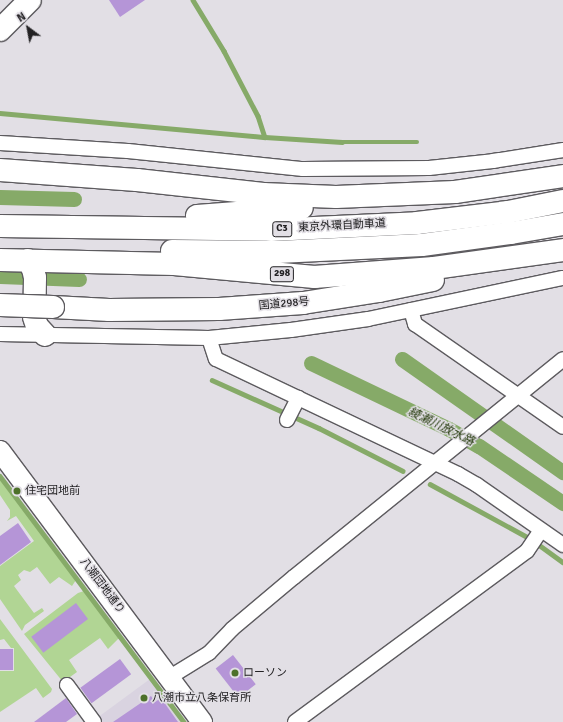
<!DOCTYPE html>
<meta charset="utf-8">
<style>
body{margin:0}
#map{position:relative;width:563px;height:722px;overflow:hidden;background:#e2dfe5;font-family:Signika,"Noto Sans JP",sans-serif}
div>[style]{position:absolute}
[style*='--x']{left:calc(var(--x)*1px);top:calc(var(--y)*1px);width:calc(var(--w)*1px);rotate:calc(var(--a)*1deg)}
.built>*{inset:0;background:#d9d3e0}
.green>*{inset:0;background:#b1d594}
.stream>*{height:4.5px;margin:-2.25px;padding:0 2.25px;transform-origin:2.25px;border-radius:2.25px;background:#86aa68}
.canal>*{height:15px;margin:-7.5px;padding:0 7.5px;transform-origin:7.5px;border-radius:7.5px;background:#86aa68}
.building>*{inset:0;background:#b595d7;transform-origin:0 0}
.roads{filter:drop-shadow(1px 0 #5d5b5f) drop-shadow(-1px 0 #5d5b5f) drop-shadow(0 1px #5d5b5f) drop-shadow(0 -1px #5d5b5f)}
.street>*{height:14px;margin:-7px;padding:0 7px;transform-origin:7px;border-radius:7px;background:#fff}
.secondary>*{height:20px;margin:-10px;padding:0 10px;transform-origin:10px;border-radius:10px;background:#fff}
.primary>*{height:22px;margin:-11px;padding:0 11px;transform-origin:11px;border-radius:11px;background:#fff}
.highway>*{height:22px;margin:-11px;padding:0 11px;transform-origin:11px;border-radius:11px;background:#fff}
.bridges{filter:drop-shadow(1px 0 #5d5b5f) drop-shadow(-1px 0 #5d5b5f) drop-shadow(0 1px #5d5b5f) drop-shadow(0 -1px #5d5b5f)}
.highway-bridge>*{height:22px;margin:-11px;padding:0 11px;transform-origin:11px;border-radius:11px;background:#fff}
.dots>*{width:11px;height:11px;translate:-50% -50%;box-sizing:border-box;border:2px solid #e2dfe5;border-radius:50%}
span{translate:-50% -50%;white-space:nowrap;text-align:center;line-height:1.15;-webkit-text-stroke:3px #e2dfe5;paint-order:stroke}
.shield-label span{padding:1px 3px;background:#e2dfe5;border:1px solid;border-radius:3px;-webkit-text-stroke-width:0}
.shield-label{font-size:10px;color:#232224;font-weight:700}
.street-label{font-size:11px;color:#232224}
.poi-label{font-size:11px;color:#232224}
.left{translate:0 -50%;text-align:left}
.water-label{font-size:12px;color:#203707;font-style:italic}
.north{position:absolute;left:8px;top:8px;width:40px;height:40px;-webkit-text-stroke:3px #e2dfe5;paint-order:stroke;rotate:328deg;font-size:11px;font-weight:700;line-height:16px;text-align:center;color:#232224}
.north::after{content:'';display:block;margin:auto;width:14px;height:18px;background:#232224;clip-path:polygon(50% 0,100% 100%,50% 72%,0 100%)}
</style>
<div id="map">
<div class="built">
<div style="clip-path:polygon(150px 679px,181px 722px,100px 722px,97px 718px)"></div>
</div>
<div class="green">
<div style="clip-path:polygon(0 478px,76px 580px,72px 586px,59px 577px,50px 584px,37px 567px,30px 572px,24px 570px,18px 575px,21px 580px,14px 586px,34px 613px,42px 608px,44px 611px,25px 625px,22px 631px,0 599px,0 566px,34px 541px,16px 516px,7px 521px,10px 517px,10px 510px,0 495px)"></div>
<div style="clip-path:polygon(84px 591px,119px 638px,108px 649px,100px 638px,69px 660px,77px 672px,63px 682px,24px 634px,78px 593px)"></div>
<div style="clip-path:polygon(0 619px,52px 689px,51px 692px,43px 698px,36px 688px,0 712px,0 671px,14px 671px,14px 648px,11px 648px,4px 639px,0 640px)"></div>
</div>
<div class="stream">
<div style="--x:193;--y:0;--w:60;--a:58.7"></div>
<div style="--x:224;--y:51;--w:73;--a:62.4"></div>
<div style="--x:258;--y:116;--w:22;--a:72"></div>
<div style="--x:0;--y:113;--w:266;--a:5.2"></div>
<div style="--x:265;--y:137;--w:77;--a:3.7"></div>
<div style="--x:342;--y:142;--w:75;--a:0"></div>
<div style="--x:212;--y:380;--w:117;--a:24.2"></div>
<div style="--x:319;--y:428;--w:94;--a:27.1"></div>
<div style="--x:0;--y:476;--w:307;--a:53.2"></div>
<div style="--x:430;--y:484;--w:115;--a:28.6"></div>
<div style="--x:531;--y:539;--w:39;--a:36"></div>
</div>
<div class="canal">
<div style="--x:0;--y:197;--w:74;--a:1.5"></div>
<div style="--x:0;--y:276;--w:79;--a:2.2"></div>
<div style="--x:402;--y:359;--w:197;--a:35.1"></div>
<div style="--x:311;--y:363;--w:153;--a:25.6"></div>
<div style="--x:449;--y:429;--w:34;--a:30"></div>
<div style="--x:479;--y:446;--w:102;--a:34.2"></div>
</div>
<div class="building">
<div style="clip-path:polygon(109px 0,145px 0,120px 17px)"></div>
<div style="clip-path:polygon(18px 523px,31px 542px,0 565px,0 536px)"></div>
<div style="left:76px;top:603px;width:20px;height:56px;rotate:53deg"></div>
<div style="left:0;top:649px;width:13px;height:21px"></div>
<div style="left:233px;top:655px;width:37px;height:22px;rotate:52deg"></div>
<div style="left:120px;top:659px;width:19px;height:49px;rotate:54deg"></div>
<div style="clip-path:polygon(151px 696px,155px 702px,161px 698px,178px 722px,113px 722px)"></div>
<div style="clip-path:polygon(66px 698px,77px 714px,66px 722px,34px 722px)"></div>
</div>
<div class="roads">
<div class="street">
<div style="--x:0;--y:143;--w:128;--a:3.6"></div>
<div style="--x:128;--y:151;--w:176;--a:5.9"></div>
<div style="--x:303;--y:169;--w:126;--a:-0.5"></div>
<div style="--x:429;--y:168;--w:64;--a:-6.2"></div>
<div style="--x:493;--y:161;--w:71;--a:-8.9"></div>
<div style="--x:411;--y:310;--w:15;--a:74"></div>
<div style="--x:415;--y:324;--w:180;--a:34.8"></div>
<div style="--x:0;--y:334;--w:209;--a:1.1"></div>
<div style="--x:209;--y:338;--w:82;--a:-5.6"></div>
<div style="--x:291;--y:330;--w:78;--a:-8.1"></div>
<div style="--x:368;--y:319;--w:199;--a:-11.9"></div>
<div style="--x:209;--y:338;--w:22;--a:72"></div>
<div style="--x:216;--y:359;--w:268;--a:25.4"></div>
<div style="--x:458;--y:474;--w:22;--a:30"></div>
<div style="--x:477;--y:485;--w:105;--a:34.9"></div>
<div style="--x:287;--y:420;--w:25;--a:-63"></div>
<div style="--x:170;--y:677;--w:46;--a:-31.6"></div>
<div style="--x:209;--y:653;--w:33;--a:-46"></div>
<div style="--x:232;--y:629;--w:81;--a:-40"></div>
<div style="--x:294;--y:577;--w:346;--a:-39"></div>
<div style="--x:67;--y:685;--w:46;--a:53.9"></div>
<div style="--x:295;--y:722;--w:288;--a:-36.4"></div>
<div style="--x:527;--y:551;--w:25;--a:-56"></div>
</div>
<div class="secondary">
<div style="--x:0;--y:451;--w:338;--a:53.3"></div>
</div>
<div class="primary">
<div style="--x:0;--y:30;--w:42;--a:-45"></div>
</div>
<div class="highway">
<div style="--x:0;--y:170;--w:137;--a:4.2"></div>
<div style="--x:137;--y:180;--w:127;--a:6.3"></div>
<div style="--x:263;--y:194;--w:73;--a:2.4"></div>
<div style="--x:336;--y:197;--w:119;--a:-2.4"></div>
<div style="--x:455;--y:192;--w:109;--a:-8.4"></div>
<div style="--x:197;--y:216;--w:105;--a:-4.4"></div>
<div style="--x:0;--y:226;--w:271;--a:0.8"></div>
<div style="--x:271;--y:230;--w:146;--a:-2.7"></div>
<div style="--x:417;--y:223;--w:92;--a:-6.9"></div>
<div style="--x:508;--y:212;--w:56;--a:-11.3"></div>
<div style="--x:172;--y:251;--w:106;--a:0.5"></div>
<div style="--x:278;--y:252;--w:144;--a:-2.8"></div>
<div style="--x:422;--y:245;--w:90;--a:-7.7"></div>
<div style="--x:511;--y:233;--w:53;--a:-9.8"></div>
<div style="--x:0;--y:260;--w:174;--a:1.3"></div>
<div style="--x:174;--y:264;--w:141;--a:5.3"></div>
<div style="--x:314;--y:277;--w:120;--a:-4.3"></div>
<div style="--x:434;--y:268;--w:130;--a:-7.9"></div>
<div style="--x:28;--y:260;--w:10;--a:61"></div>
<div style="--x:33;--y:269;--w:9;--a:77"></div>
<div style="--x:35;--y:278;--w:39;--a:91"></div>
<div style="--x:34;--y:317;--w:9;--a:72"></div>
<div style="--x:37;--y:326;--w:12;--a:48"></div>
<div style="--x:53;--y:307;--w:56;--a:3.1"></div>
<div style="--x:109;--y:310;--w:110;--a:-0.5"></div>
<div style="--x:219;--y:309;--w:84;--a:-4.1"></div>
<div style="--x:303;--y:303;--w:77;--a:-9"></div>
<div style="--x:379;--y:291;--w:55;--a:-11.5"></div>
</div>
</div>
<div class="bridges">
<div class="highway-bridge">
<div style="--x:0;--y:305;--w:53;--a:2.2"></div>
</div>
</div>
<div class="dots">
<div style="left:17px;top:491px;background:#4d712a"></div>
<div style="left:235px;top:673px;background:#4d712a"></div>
<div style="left:144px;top:698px;background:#4d712a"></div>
</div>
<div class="shield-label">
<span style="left:282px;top:229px">C3</span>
<span style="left:282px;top:274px">298</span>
</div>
<div class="street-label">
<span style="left:342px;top:226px;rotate:-3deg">東京外環自動車道</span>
<span style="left:284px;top:304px;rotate:-5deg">国道298号</span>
<span style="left:102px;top:586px;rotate:53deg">八潮団地通り</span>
</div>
<div class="poi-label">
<span class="left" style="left:25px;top:491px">住宅団地前</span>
<span class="left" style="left:243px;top:673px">ローソン</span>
<span class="left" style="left:152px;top:698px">八潮市立八条保育所</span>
</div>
<div class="water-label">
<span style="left:441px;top:427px;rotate:26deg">綾瀬川放水路</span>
</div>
<div class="north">N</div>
</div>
